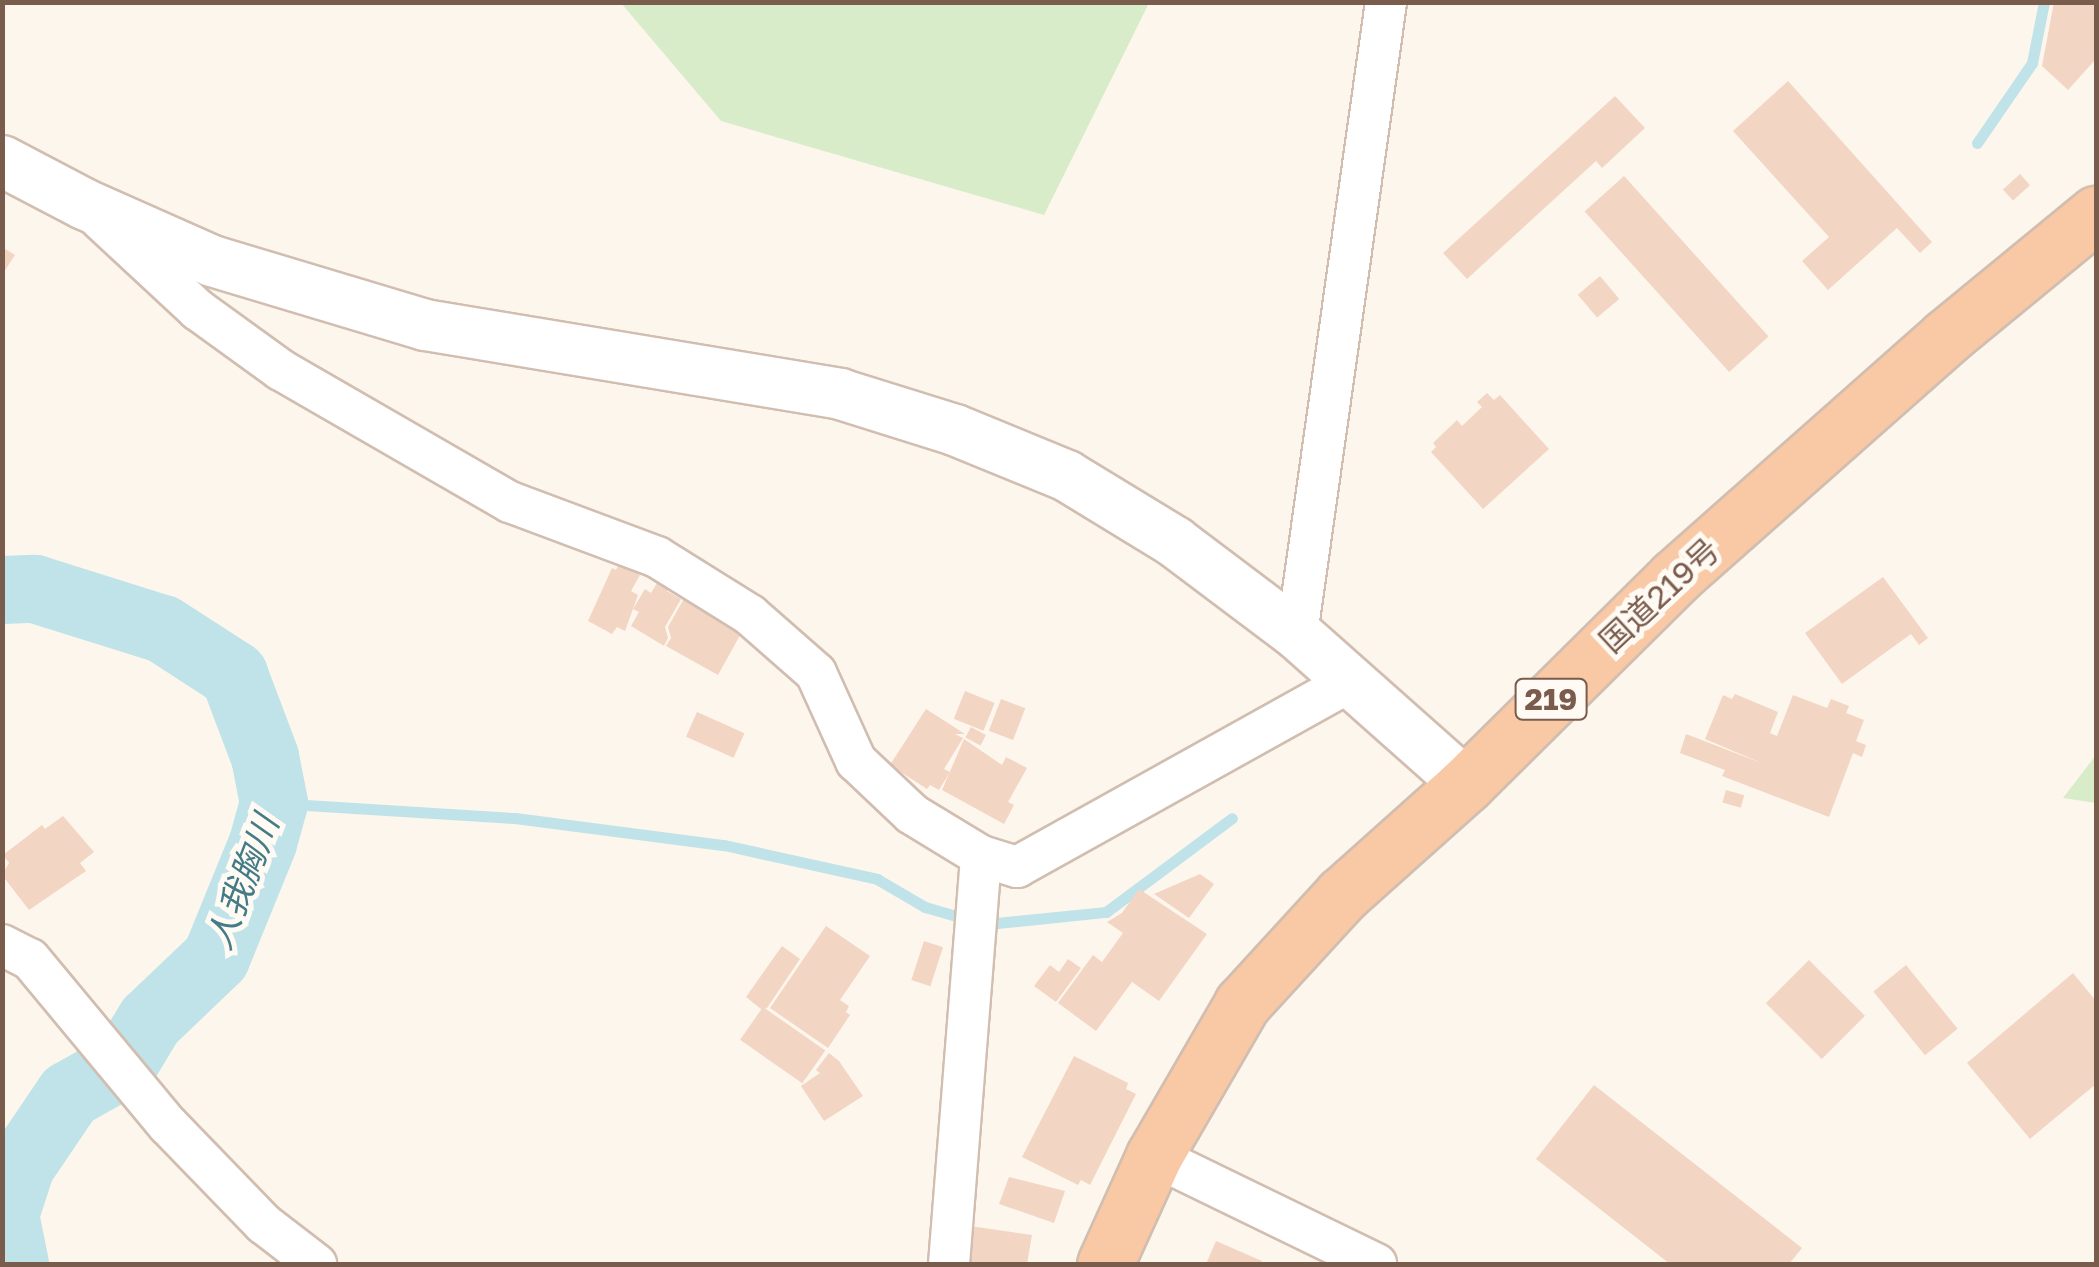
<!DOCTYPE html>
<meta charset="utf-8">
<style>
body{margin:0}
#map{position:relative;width:2099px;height:1267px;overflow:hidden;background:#fdf6ec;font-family:"Golos Text","Noto Sans JP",sans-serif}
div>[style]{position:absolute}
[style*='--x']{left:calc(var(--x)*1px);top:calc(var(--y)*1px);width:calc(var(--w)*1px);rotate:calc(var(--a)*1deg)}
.green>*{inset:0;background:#d8ecc9}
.stream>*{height:11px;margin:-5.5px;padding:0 5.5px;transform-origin:5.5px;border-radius:5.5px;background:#bfe3e8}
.river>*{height:68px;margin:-34px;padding:0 34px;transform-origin:34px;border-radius:34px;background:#bfe3e8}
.building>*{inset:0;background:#f3d5c3;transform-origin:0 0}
.roads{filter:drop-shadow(2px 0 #d1beb0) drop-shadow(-2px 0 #d1beb0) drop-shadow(0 2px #d1beb0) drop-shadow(0 -2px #d1beb0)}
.minor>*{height:40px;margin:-20px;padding:0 20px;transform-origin:20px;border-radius:20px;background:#fff}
.tertiary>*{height:50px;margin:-25px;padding:0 25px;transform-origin:25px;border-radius:25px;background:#fff}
.trunk>*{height:55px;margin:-27.5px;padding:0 27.5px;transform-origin:27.5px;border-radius:27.5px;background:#f9c8a4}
span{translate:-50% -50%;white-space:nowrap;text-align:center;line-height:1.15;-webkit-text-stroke:10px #fffaf3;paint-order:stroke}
.shield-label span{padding:2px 8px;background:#fffaf3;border:2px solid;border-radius:8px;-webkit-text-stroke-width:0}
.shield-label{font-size:30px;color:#7a5c4d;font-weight:700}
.street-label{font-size:32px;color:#7a5c4d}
.water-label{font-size:35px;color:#437c86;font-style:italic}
.frame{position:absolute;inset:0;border:5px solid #7a5c4d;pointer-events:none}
</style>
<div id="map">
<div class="green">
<div style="clip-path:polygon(621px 3px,1149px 3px,1044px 215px,721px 121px)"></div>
<div style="clip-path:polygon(2096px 755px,2096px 803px,2063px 798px)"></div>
</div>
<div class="stream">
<div style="--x:1977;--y:143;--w:97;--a:-55.5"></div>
<div style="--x:2032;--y:63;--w:62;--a:-78.9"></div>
<div style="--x:274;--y:803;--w:241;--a:3.6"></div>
<div style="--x:515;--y:818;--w:211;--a:7.4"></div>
<div style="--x:724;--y:845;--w:157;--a:12.5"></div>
<div style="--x:877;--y:879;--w:56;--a:30.3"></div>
<div style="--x:925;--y:907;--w:36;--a:16"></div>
<div style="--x:987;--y:924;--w:120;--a:-5.8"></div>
<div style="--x:1106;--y:912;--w:157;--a:-36.7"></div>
</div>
<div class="river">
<div style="--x:2;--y:590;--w:33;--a:-2"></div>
<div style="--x:35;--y:589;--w:134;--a:17.4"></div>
<div style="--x:163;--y:629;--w:85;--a:32.9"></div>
<div style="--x:234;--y:675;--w:88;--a:69.3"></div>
<div style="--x:265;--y:757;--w:47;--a:78.9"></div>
<div style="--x:274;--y:803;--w:41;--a:105.4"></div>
<div style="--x:263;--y:843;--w:124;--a:112.2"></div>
<div style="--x:216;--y:958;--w:91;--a:136.3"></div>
<div style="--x:150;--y:1021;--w:50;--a:121.2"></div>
<div style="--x:124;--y:1064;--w:63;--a:150.6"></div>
<div style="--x:69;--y:1095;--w:86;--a:124.1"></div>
<div style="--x:21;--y:1166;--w:52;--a:108.1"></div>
<div style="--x:5;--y:1215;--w:50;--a:78.5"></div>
</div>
<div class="building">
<div style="clip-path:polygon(2054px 2px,2096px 2px,2096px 59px,2068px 90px,2042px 66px)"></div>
<div style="clip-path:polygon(1788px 81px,1932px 242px,1920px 253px,1897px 228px,1828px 290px,1802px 261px,1829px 237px,1733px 131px)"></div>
<div style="clip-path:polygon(1615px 96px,1645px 128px,1602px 168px,1596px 161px,1467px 279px,1443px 253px)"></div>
<div style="left:2020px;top:174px;width:15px;height:23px;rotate:48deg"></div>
<div style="left:1624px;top:176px;width:216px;height:53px;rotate:48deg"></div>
<div style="clip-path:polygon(2px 247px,15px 255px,2px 275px)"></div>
<div style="left:1600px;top:276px;width:30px;height:29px;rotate:50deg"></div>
<div style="clip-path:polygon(1487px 393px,1494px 400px,1500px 395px,1549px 449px,1483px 509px,1431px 452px,1436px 447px,1433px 443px,1457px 420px,1462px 426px,1482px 407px,1477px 402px)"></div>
<div style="clip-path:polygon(619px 564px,640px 575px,631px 591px,638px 595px,625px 631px,617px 627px,612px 634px,588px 621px,612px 568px,616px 570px)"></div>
<div style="clip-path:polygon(1883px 577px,1928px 638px,1919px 645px,1911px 634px,1842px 684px,1805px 633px)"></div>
<div style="clip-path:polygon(660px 578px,671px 584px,667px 591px,681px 599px,665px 627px,668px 638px,664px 646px,631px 626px,639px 612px,633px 609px,645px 589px,651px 593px)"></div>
<div style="clip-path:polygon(686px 595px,744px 628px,718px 675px,666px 646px,671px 638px,668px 627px)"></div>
<div style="left:965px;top:691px;width:32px;height:30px;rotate:22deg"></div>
<div style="clip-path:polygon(1735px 694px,1778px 712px,1770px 733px,1777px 736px,1793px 695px,1827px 708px,1831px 699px,1849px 706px,1846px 713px,1864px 720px,1856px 741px,1866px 745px,1862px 757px,1853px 753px,1829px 817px,1722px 776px,1725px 770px,1680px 753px,1686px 734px,1764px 764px,1705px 739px,1723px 695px,1732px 699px)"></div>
<div style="left:1001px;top:699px;width:26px;height:34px;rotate:21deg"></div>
<div style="clip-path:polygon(926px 709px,965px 734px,955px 734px,963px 738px,944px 769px,950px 772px,939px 790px,930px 785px,927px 789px,890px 765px)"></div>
<div style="left:697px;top:712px;width:52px;height:27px;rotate:24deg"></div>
<div style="left:971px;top:727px;width:17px;height:12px;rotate:28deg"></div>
<div style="clip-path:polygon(964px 739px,1002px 765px,1006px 757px,1027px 768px,1008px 802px,1014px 805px,1004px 824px,942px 790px)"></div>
<div style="left:1726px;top:790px;width:19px;height:13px;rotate:16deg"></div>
<div style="clip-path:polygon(63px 816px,94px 852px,80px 863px,86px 871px,29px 910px,2px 875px,9px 863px,3px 855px,42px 825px,45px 829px)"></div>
<div style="clip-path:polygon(1200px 874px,1214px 884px,1189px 918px,1154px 894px)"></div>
<div style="clip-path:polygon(1139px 889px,1207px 934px,1159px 1001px,1132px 982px,1096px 1031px,1058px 1003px,1093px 955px,1102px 962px,1123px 933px,1107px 922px,1122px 913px)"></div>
<div style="clip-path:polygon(826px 926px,870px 956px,840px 1000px,849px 1006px,846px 1012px,850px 1015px,828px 1048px,770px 1008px)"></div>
<div style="left:924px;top:941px;width:20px;height:41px;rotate:18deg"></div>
<div style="clip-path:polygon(782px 946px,800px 959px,767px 1008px,761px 1009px,746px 997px)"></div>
<div style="clip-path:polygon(1068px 959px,1081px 968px,1056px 1002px,1034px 986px,1050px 965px,1059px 972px)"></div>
<div style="left:1809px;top:960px;width:79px;height:61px;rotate:45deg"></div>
<div style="left:1906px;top:965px;width:82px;height:42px;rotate:51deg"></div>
<div style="clip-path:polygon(2073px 973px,2096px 1001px,2096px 1084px,2030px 1139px,1967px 1063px)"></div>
<div style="left:763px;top:1007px;width:76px;height:40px;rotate:35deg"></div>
<div style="clip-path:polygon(829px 1053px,839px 1061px,863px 1096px,824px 1121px,801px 1086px,820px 1073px,816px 1070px)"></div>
<div style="clip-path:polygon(1074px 1056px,1128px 1083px,1126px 1089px,1136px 1094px,1090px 1185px,1081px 1180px,1078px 1185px,1022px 1157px)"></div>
<div style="clip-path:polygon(1594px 1085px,1802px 1248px,1789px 1264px,1670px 1264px,1536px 1159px)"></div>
<div style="clip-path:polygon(1009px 1177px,1065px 1191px,1054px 1223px,999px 1204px)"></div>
<div style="clip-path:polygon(970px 1226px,1032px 1235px,1027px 1264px,964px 1264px)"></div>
<div style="clip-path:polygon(1216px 1241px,1262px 1261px,1261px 1264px,1206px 1264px)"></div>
</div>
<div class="roads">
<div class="minor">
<div style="--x:101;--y:220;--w:132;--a:42.9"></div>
<div style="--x:198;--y:310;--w:102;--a:35.9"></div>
<div style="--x:281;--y:370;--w:264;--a:30"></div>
<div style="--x:510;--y:502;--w:157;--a:20.5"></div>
<div style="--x:657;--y:557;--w:110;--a:31.9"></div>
<div style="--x:750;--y:615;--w:88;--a:41.3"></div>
<div style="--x:816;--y:673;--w:97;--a:65.6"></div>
<div style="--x:856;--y:761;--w:77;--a:43.4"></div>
<div style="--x:912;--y:814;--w:81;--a:31.3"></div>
<div style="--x:981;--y:856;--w:38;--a:17"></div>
<div style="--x:1017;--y:867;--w:381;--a:-29.1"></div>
<div style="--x:1297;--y:634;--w:638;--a:-81.98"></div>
<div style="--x:2;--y:945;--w:31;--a:27"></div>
<div style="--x:30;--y:959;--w:216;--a:50.3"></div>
<div style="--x:168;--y:1125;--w:138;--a:45.9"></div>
<div style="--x:264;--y:1224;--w:66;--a:37.6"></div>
<div style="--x:1154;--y:1156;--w:247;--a:25.9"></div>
<div style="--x:949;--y:1264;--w:409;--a:-85.5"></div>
</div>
<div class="tertiary">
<div style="--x:2;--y:161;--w:93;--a:27.7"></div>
<div style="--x:84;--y:204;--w:140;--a:24"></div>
<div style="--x:212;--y:261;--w:222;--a:16.7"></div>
<div style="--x:425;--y:325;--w:421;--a:9.4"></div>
<div style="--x:840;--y:394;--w:121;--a:17.4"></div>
<div style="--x:955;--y:430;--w:121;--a:22.3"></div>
<div style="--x:1067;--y:476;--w:127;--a:31.4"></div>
<div style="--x:1175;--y:542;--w:153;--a:37"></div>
<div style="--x:1297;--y:634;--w:226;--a:41.6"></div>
</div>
<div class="trunk">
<div style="--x:1105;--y:1264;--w:119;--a:-65.6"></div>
<div style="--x:1154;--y:1156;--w:176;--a:-59.9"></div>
<div style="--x:1242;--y:1004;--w:148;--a:-47.5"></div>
<div style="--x:1342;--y:895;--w:166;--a:-41.8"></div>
<div style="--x:1466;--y:784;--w:294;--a:-44.7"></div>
<div style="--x:1675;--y:577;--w:362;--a:-41.5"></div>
<div style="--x:1946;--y:337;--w:194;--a:-39.4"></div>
</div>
</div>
<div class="shield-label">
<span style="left:1551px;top:699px">219</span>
</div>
<div class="street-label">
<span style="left:1659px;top:595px;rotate:-43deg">国道219号</span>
</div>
<div class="water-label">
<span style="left:242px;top:882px;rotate:-69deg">人我胸川</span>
</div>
<div class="frame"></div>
</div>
